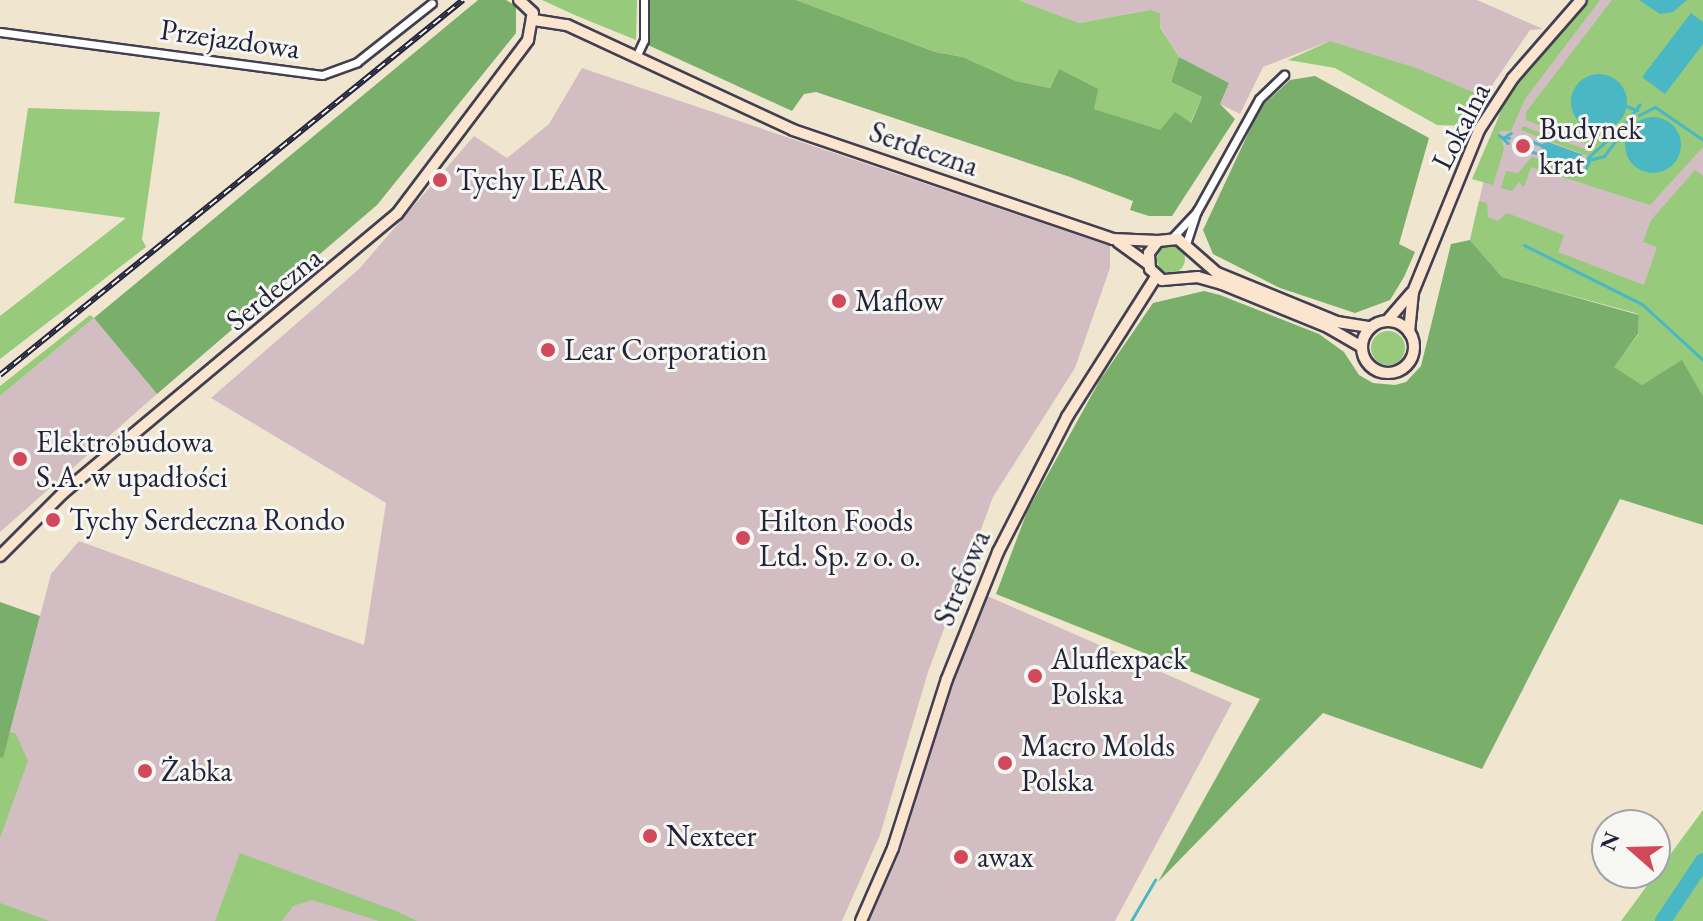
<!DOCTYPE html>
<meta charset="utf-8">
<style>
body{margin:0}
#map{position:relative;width:1703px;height:921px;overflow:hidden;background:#f0e6cf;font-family:"EB Garamond",serif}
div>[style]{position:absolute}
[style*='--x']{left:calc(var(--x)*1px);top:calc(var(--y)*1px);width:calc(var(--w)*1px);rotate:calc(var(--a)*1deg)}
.industrial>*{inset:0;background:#d2bec2}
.green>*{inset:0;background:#97ca7b}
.round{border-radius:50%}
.forest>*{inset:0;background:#79ae6b}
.water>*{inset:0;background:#49b7c4;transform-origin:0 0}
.stream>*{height:3px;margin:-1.5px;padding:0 1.5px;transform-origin:1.5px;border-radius:1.5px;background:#49b7c4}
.river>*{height:16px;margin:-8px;padding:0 8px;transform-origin:8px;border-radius:8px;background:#49b7c4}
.roads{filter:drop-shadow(2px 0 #413f51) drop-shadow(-2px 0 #413f51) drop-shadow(0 2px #413f51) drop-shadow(0 -2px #413f51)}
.street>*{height:7px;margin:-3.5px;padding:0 3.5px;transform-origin:3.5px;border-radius:3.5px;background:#fff}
.secondary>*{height:10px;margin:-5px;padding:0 5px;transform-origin:5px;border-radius:5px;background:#fce5cf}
.secondary>.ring{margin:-5px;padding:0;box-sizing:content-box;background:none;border:10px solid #fce5cf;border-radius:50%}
.rail>*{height:6px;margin-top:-3px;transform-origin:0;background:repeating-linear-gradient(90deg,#f6f6f2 0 9px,#22223b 0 18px);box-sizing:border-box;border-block:2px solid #22223b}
.dots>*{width:22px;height:22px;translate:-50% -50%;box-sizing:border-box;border:4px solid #f6f6f2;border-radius:50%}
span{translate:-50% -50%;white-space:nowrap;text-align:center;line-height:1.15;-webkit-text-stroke:6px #f6f6f2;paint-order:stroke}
.street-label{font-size:30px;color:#22223b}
.poi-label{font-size:30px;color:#22223b}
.left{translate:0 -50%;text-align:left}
.north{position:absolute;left:1591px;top:809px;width:80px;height:80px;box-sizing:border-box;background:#f6f6f2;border:2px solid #a1a1a9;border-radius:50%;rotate:290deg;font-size:22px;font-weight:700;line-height:32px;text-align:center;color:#22223b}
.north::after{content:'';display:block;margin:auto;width:28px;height:36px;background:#d1495b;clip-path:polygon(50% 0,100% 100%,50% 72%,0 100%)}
</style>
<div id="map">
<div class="industrial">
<div style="clip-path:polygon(1019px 0,1477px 0,1543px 29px,1530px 30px,1484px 97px,1330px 41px,1263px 67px,1240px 114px,1220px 104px,1229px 83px,1179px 57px,1150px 10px,1079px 23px)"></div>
<div style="clip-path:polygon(1590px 0,1703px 0,1703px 228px,1639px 315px,1470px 240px,1500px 111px)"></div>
<div style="clip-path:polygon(582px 68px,1110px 246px,1110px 268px,1075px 368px,993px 497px,928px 672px,880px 835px,842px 921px,0 921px,0 770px,51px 574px,79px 541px,364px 645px,386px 503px,211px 398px,359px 269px,474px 136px,507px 158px,549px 124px)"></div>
<div style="clip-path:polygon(94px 318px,157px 394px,0 532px,0 396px)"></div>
<div style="clip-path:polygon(985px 595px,1232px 703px,1115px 921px,869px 921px,901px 850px,924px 760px)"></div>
</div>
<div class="green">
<div style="clip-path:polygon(542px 0,637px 0,636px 40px,577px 16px)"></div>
<div style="clip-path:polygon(796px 0,1019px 0,1079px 23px,1150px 10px,1160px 13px,1160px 27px,1179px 57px,1171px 82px,1202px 97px,1190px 124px,1160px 131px,1094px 109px,1059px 69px,1050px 88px,1016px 81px,963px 57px,935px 52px)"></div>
<div style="clip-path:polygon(1587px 0,1600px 0,1525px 99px,1511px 131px,1499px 131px,1504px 149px,1493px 185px,1472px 179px,1508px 95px)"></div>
<div style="clip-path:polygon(1612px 0,1703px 0,1703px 147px,1650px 205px,1531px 167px,1524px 187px,1519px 182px,1512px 191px,1501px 188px,1506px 171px,1518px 173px,1532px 157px,1582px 173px,1588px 156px,1521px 130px,1523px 126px,1587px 150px,1593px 147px,1526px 120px,1526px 112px)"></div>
<div style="clip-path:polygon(1330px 41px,1419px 69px,1484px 97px,1468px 126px,1437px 125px,1335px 68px,1288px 60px)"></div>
<div style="clip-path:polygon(28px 108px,160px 112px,142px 239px,146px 247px,0 359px,0 316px,126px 218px,14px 203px)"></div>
<div style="clip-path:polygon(1695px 170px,1703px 176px,1703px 396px,1682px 361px,1642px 385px,1613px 367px,1638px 335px,1639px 314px,1502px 277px,1470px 240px,1479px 201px,1487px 203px,1488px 217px,1498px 221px,1507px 213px,1564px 235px,1558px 252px,1644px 285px,1657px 247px,1643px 242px,1651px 220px)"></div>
<div class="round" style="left:1157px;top:245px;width:28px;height:28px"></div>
<div style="clip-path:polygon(90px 315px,94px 318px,0 396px,0 386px)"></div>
<div class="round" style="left:1371px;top:331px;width:34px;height:34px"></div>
<div style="clip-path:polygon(10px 732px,16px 734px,28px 761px,0 838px,0 757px)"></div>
<div style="clip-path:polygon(1703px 810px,1703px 921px,1621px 921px)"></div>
<div style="clip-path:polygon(240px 853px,396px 911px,417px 921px,379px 921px,312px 900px,293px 906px,282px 921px,215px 921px)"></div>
<div style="clip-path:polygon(0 903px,3px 904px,49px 921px,0 921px)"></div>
</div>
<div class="forest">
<div style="clip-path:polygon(478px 0,506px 0,516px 6px,516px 33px,377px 205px,157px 394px,94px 318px)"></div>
<div style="clip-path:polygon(649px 0,796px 0,935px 52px,963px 57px,1016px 81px,1050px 88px,1059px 69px,1098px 89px,1094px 109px,1160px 130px,1175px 112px,1191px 123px,1202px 97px,1171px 82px,1179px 57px,1229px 83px,1220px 104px,1235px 119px,1172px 216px,1149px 216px,1130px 210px,1133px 201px,1070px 177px,816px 92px,804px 94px,792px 111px,648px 45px)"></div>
<div style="clip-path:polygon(1315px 76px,1429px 138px,1399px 244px,1415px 252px,1404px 277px,1390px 300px,1355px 313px,1280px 288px,1213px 254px,1203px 230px,1260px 108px,1290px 80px)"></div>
<div style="clip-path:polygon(1470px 240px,1502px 277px,1639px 315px,1638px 334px,1614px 367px,1642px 385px,1682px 360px,1703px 396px,1703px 525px,1620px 499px,1482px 769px,1323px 713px,1158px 882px,1260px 699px,996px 594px,1027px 512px,1100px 380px,1153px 303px,1204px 291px,1220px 295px,1319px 334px,1344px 352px,1359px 375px,1373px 383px,1395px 385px,1406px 382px,1421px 366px,1451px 244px)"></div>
<div style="clip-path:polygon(0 602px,40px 616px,3px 758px,0 757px)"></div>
</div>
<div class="water">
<div style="clip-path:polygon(1639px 0,1687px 0,1673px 12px,1660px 14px)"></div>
<div style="clip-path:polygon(1691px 13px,1703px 22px,1703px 44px,1665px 94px,1642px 77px)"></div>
<div class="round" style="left:1571px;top:74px;width:56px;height:56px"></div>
<div class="round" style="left:1625px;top:117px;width:56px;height:56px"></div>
<div style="left:1548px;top:142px;width:37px;height:18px;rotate:20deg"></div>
</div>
<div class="stream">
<div style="--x:1626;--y:106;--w:12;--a:20"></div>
<div style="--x:1639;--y:115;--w:18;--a:-27"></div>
<div style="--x:1655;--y:107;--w:58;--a:34.5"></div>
<div style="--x:1624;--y:125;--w:26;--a:-53"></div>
<div style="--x:1499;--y:135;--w:12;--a:42"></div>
<div style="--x:1509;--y:138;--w:5;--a:-169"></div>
<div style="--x:1504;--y:137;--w:8;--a:-30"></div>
<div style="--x:1533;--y:142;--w:14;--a:21"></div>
<div style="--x:1545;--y:150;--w:6;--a:-129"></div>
<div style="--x:1541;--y:145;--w:7;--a:-16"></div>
<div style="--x:1529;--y:151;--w:15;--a:16"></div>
<div style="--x:1542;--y:158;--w:6;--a:-135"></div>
<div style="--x:1538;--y:154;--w:6;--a:-18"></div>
<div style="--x:1585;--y:160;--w:52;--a:-41.9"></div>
<div style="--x:1624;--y:125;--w:4;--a:90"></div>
<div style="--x:1580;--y:162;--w:25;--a:-14"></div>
<div style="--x:1604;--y:156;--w:34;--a:-53"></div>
<div style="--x:1576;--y:171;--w:9;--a:-6"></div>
<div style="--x:1585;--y:170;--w:10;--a:-66"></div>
<div style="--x:1524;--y:245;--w:132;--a:26.6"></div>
<div style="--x:1642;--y:304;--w:83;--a:42.6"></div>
<div style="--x:1131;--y:921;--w:48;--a:-59.7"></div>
</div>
<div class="river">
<div style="--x:1663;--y:921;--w:72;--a:-56.3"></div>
</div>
<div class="roads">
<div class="street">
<div style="--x:0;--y:32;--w:325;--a:7.6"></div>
<div style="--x:322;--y:75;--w:37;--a:-20"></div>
<div style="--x:357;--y:62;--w:95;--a:-38.2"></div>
<div style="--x:636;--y:57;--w:19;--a:-65"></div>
<div style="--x:644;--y:40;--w:40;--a:-90"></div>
<div style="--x:1173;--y:237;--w:35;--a:-47"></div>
<div style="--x:1197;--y:211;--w:128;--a:-61"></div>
<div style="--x:1259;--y:99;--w:35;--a:-44"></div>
<div style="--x:1186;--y:244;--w:35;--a:-72"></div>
</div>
<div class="secondary">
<div style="--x:534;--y:20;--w:33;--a:9"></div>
<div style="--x:567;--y:25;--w:249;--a:24.9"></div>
<div style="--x:793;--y:130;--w:338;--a:18.8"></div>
<div style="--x:1113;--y:239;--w:45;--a:2.5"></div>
<div style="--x:1118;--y:242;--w:37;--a:36"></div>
<div style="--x:1387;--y:321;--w:37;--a:-49"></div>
<div class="ring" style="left:1362px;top:321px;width:42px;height:42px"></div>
<div style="--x:1409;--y:332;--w:40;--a:-84.3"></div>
<div style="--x:1413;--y:292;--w:175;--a:-67.8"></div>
<div style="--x:1479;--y:130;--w:62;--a:-56.8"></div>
<div style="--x:1513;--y:78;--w:103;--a:-48.9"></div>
<div style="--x:1362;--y:347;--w:39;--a:-150"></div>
<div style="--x:1328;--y:327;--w:114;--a:-157.9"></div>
<div style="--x:1222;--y:284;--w:25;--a:-164"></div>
<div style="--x:1198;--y:277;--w:36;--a:175"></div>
<div style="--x:1162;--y:280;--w:16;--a:-137"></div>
<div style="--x:1150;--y:269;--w:16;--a:-94"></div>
<div style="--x:1149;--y:253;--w:15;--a:-53"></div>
<div style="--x:1158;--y:241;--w:20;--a:-6"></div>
<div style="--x:1178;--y:239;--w:52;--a:41.1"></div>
<div style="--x:1217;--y:273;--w:130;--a:22.2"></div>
<div style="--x:1337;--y:322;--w:33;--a:9"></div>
<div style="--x:0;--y:556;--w:89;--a:-45"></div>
<div style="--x:63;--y:493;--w:435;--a:-39.9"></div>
<div style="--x:397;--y:214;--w:218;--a:-53"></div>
<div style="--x:528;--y:40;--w:27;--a:-80"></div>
<div style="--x:533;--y:13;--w:19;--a:-137"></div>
<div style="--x:861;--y:921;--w:80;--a:-66.3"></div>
<div style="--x:893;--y:848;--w:177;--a:-72.3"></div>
<div style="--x:947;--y:679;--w:137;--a:-68.1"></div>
<div style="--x:998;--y:552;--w:152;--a:-62.9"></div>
<div style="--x:1067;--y:417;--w:166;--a:-57.6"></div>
</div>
</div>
<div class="rail">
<div style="--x:0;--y:375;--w:596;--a:-39.01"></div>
</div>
<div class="dots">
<div style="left:1523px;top:146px;background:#d1495b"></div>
<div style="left:440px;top:180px;background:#d1495b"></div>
<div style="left:839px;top:301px;background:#d1495b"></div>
<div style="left:548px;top:350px;background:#d1495b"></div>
<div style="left:20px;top:459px;background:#d1495b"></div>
<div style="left:53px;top:520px;background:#d1495b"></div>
<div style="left:743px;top:538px;background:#d1495b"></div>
<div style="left:1035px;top:676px;background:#d1495b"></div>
<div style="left:1005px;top:763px;background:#d1495b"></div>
<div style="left:145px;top:771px;background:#d1495b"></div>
<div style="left:650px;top:836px;background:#d1495b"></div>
<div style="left:961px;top:857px;background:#d1495b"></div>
</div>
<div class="street-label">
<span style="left:230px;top:39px;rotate:8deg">Przejazdowa</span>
<span style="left:1461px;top:126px;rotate:-63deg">Lokalna</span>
<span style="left:924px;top:149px;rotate:19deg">Serdeczna</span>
<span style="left:274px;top:289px;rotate:-39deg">Serdeczna</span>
<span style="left:962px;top:578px;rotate:-67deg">Strefowa</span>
</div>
<div class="poi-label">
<span class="left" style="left:1539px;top:146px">Budynek<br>krat</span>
<span class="left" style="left:456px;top:180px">Tychy LEAR</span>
<span class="left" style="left:855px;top:301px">Maflow</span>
<span class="left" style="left:564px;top:350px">Lear Corporation</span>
<span class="left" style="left:36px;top:459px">Elektrobudowa<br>S.A. w upadłości</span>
<span class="left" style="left:69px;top:520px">Tychy Serdeczna Rondo</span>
<span class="left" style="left:759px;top:538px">Hilton Foods<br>Ltd. Sp. z o. o.</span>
<span class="left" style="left:1051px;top:676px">Aluflexpack<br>Polska</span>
<span class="left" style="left:1021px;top:763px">Macro Molds<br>Polska</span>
<span class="left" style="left:161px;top:771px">Żabka</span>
<span class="left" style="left:666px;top:836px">Nexteer</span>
<span class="left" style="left:977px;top:857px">awax</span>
</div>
<div class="north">N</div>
</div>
